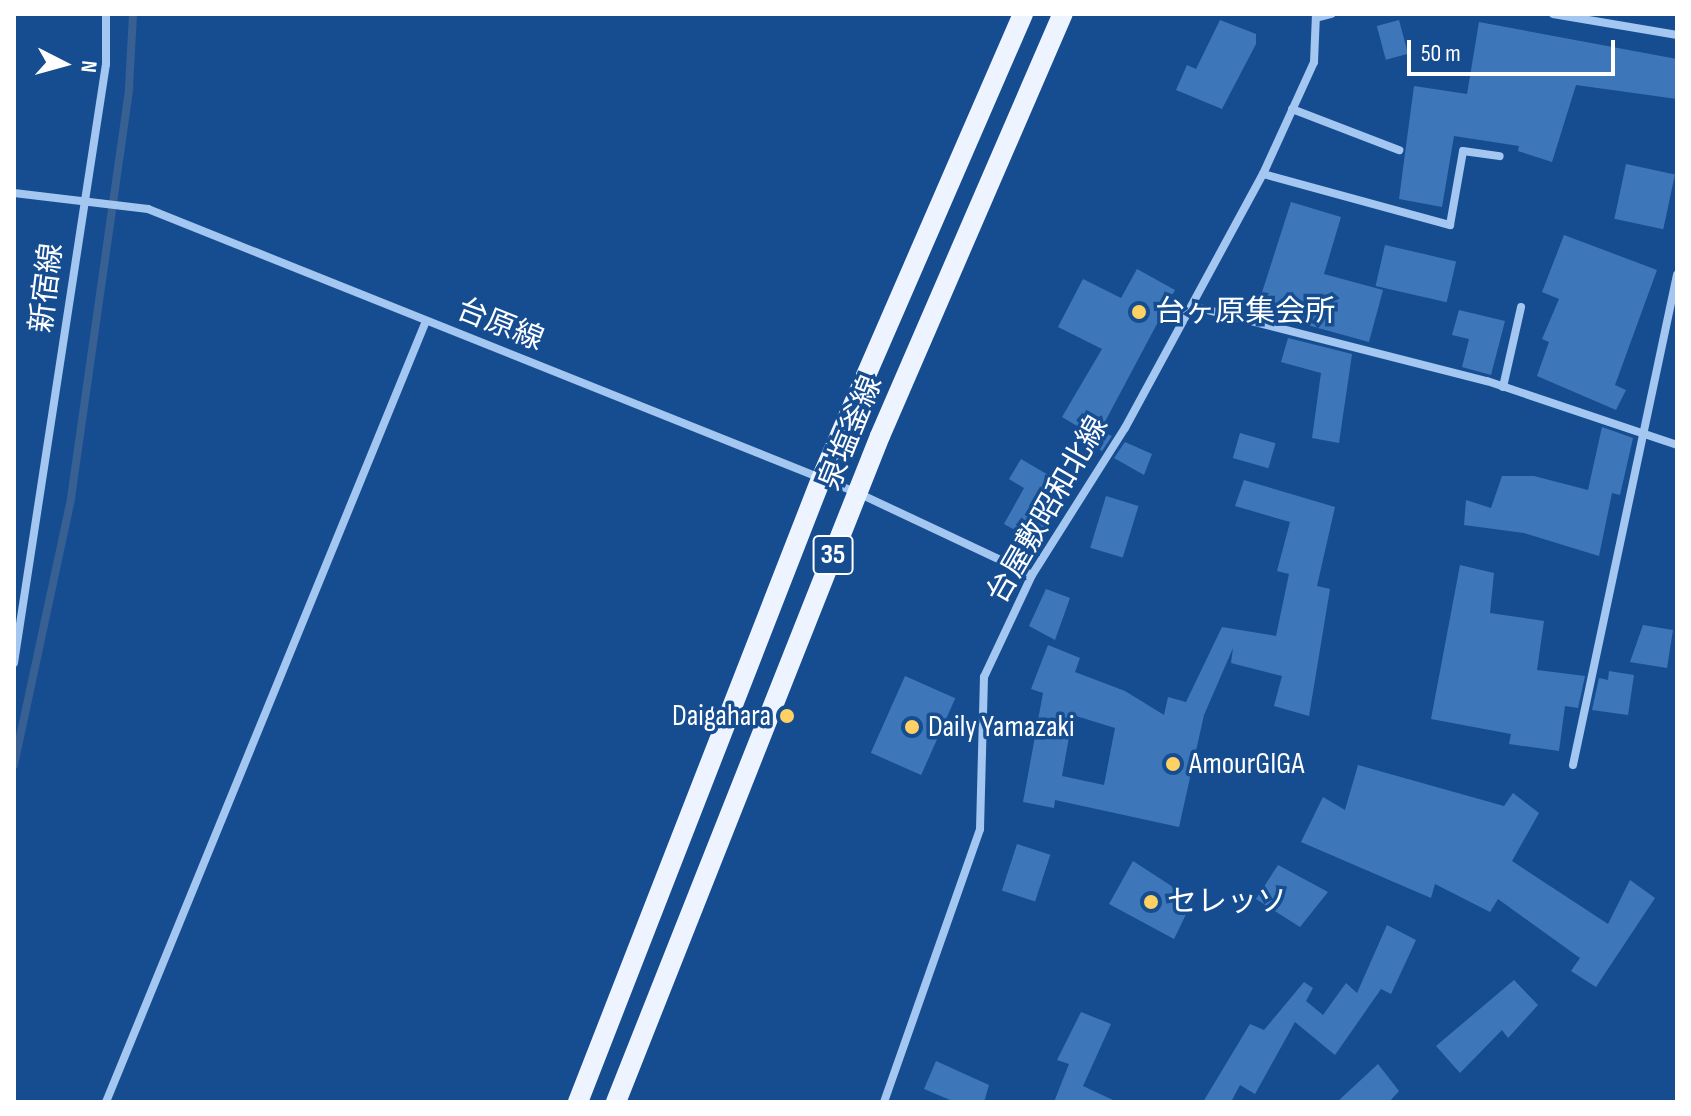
<!DOCTYPE html>
<meta charset="utf-8">
<style>
body{margin:0}
#map{position:relative;width:1691px;height:1116px;overflow:hidden;background:#164d91;font-family:"Sofia Sans Condensed","Noto Sans JP",sans-serif}
div>[style]{position:absolute}
[style*='--x']{left:calc(var(--x)*1px);top:calc(var(--y)*1px);width:calc(var(--w)*1px);rotate:calc(var(--a)*1deg)}
.stream>*{height:8px;margin:-4px;padding:0 4px;transform-origin:4px;border-radius:4px;background:#386092}
.building>*{inset:0;background:#3e77b9;transform-origin:0 0}
.minor>*{height:8px;margin:-4px;padding:0 4px;transform-origin:4px;border-radius:4px;background:#a3c7f0}
.primary>*{height:20px;margin:-10px;padding:0 10px;transform-origin:10px;border-radius:10px;background:#edf4ff}
.dots>*{width:22px;height:22px;translate:-50% -50%;box-sizing:border-box;border:4px solid #164d91;border-radius:50%}
span{translate:-50% -50%;white-space:nowrap;text-align:center;line-height:1.15;-webkit-text-stroke:7px #164d91;paint-order:stroke}
.shield-label span{padding:2px 6px;background:#164d91;border:2px solid;border-radius:6px;-webkit-text-stroke-width:0}
.shield-label{font-size:28px;color:#fff;font-weight:700}
.street-label{font-size:30px;color:#fff}
.poi-label{font-size:30px;color:#fff}
.left{translate:0 -50%;text-align:left}
.right{translate:-100% -50%;text-align:right}
.frame{position:absolute;inset:0;border:16px solid #fff;pointer-events:none}
.north{position:absolute;left:24px;top:24px;width:80px;height:80px;-webkit-text-stroke:6px #164d91;paint-order:stroke;rotate:96deg;font-size:22px;font-weight:700;line-height:32px;text-align:center;color:#fff}
.north::after{content:'';display:block;margin:auto;width:28px;height:36px;background:#fff;clip-path:polygon(50% 0,100% 100%,50% 72%,0 100%)}
.scale{position:absolute;left:1407px;top:40px;width:208px;height:36px;box-sizing:border-box;border:4px solid #fff;border-top:0;padding-left:10px;font-size:24px;line-height:28px;white-space:nowrap;color:#fff;-webkit-text-stroke:6px #164d91;paint-order:stroke}
</style>
<div id="map">
<div class="stream">
<div style="--x:14;--y:765;--w:273;--a:-77.9"></div>
<div style="--x:71;--y:498;--w:414;--a:-81.9"></div>
<div style="--x:129;--y:88;--w:74;--a:-86.9"></div>
</div>
<div class="building">
<div style="clip-path:polygon(1220px 20px,1256px 34px,1256px 44px,1222px 109px,1176px 90px,1187px 65px,1196px 69px)"></div>
<div style="left:1399px;top:20px;width:35px;height:23px;rotate:75deg"></div>
<div style="clip-path:polygon(1479px 22px,1677px 59px,1677px 99px,1576px 85px,1552px 162px,1518px 151px,1519px 146px,1454px 136px,1442px 207px,1399px 199px,1414px 86px,1467px 94px)"></div>
<div style="left:1626px;top:164px;width:50px;height:56px;rotate:12deg"></div>
<div style="clip-path:polygon(1291px 202px,1341px 217px,1324px 274px,1383px 290px,1369px 342px,1256px 311px)"></div>
<div style="clip-path:polygon(1564px 235px,1657px 270px,1615px 385px,1626px 390px,1616px 410px,1537px 376px,1549px 342px,1542px 339px,1559px 299px,1542px 292px)"></div>
<div style="left:1385px;top:245px;width:73px;height:42px;rotate:13deg"></div>
<div style="clip-path:polygon(1137px 269px,1175px 290px,1100px 431px,1112px 436px,1102px 451px,1073px 433px,1077px 426px,1062px 417px,1102px 349px,1058px 327px,1083px 279px,1121px 298px)"></div>
<div style="clip-path:polygon(1459px 310px,1505px 321px,1491px 375px,1462px 367px,1469px 339px,1452px 335px)"></div>
<div style="clip-path:polygon(1288px 338px,1352px 354px,1339px 443px,1312px 438px,1321px 373px,1281px 362px)"></div>
<div style="clip-path:polygon(1602px 427px,1633px 438px,1620px 495px,1612px 493px,1599px 556px,1524px 533px,1464px 525px,1466px 500px,1491px 508px,1502px 476px,1534px 476px,1588px 490px)"></div>
<div style="left:1240px;top:433px;width:37px;height:26px;rotate:16deg"></div>
<div style="clip-path:polygon(1125px 442px,1152px 454px,1144px 475px,1114px 458px)"></div>
<div style="clip-path:polygon(1021px 459px,1057px 480px,1044px 502px,1057px 509px,1038px 543px,1004px 524px,1024px 488px,1009px 479px)"></div>
<div style="clip-path:polygon(evenodd,1244px 480px,1335px 507px,1317px 586px,1330px 589px,1309px 716px,1274px 706px,1282px 676px,1231px 663px,1233px 648px,1204px 715px,1179px 827px,1055px 800px,1054px 808px,1023px 802px,1043px 693px,1031px 689px,1048px 645px,1080px 658px,1075px 672px,1125px 691px,1164px 715px,1168px 697px,1186px 702px,1222px 627px,1276px 636px,1289px 574px,1277px 571px,1290px 522px,1235px 506px,1244px 480px,1073px 715px,1115px 728px,1104px 785px,1062px 776px,1073px 715px)"></div>
<div style="left:1106px;top:496px;width:34px;height:54px;rotate:17deg"></div>
<div style="clip-path:polygon(1460px 565px,1494px 573px,1490px 613px,1544px 621px,1537px 670px,1585px 676px,1578px 708px,1565px 706px,1559px 751px,1509px 744px,1511px 734px,1431px 719px)"></div>
<div style="clip-path:polygon(1046px 589px,1070px 598px,1055px 640px,1029px 626px)"></div>
<div style="clip-path:polygon(1643px 625px,1673px 630px,1667px 668px,1630px 662px)"></div>
<div style="clip-path:polygon(1609px 671px,1634px 675px,1628px 715px,1592px 710px,1599px 678px,1608px 680px)"></div>
<div style="left:905px;top:676px;width:55px;height:84px;rotate:24deg"></div>
<div style="clip-path:polygon(1358px 765px,1504px 806px,1513px 793px,1539px 813px,1512px 861px,1608px 924px,1630px 880px,1655px 898px,1596px 987px,1571px 971px,1580px 958px,1498px 899px,1490px 912px,1435px 884px,1431px 898px,1301px 842px,1323px 797px,1345px 810px)"></div>
<div style="left:1017px;top:844px;width:35px;height:49px;rotate:18deg"></div>
<div style="clip-path:polygon(1133px 861px,1193px 900px,1174px 939px,1109px 904px)"></div>
<div style="clip-path:polygon(1278px 865px,1328px 892px,1300px 927px,1256px 899px)"></div>
<div style="clip-path:polygon(1387px 925px,1416px 940px,1391px 994px,1381px 989px,1335px 1055px,1295px 1022px,1255px 1094px,1240px 1085px,1231px 1102px,1203px 1102px,1250px 1024px,1264px 1030px,1304px 982px,1313px 988px,1306px 1001px,1323px 1015px,1346px 983px,1357px 993px)"></div>
<div style="clip-path:polygon(1514px 980px,1538px 1005px,1508px 1038px,1502px 1030px,1460px 1073px,1436px 1046px)"></div>
<div style="clip-path:polygon(1081px 1012px,1111px 1024px,1083px 1086px,1117px 1102px,1054px 1102px,1069px 1064px,1057px 1060px)"></div>
<div style="clip-path:polygon(936px 1061px,989px 1085px,984px 1102px,955px 1102px,924px 1089px)"></div>
<div style="clip-path:polygon(1378px 1064px,1399px 1091px,1389px 1102px,1337px 1102px)"></div>
</div>
<div class="minor">
<div style="--x:1553;--y:14;--w:126;--a:9.6"></div>
<div style="--x:1316;--y:18;--w:16;--a:-15"></div>
<div style="--x:1292;--y:109;--w:115;--a:21"></div>
<div style="--x:1263;--y:174;--w:194;--a:15.3"></div>
<div style="--x:1450;--y:225;--w:75;--a:-80"></div>
<div style="--x:1463;--y:151;--w:37;--a:8"></div>
<div style="--x:14;--y:193;--w:135;--a:6.8"></div>
<div style="--x:148;--y:209;--w:765;--a:21.8"></div>
<div style="--x:858;--y:493;--w:192;--a:25.2"></div>
<div style="--x:1192;--y:306;--w:304;--a:14.3"></div>
<div style="--x:1487;--y:381;--w:200;--a:18.6"></div>
<div style="--x:1503;--y:387;--w:82;--a:-77.3"></div>
<div style="--x:14;--y:663;--w:606;--a:-81.27"></div>
<div style="--x:106;--y:64;--w:50;--a:-90"></div>
<div style="--x:1573;--y:765;--w:501;--a:-78.02"></div>
<div style="--x:106;--y:1102;--w:844;--a:-67.72"></div>
<div style="--x:884;--y:1102;--w:289;--a:-70.6"></div>
<div style="--x:980;--y:829;--w:152;--a:-88.5"></div>
<div style="--x:984;--y:677;--w:113;--a:-64.8"></div>
<div style="--x:1032;--y:575;--w:174;--a:-57.7"></div>
<div style="--x:1125;--y:428;--w:289;--a:-61.5"></div>
<div style="--x:1263;--y:174;--w:123;--a:-65.5"></div>
<div style="--x:1314;--y:62;--w:48;--a:-87.6"></div>
</div>
<div class="primary">
<div style="--x:578;--y:1102;--w:669;--a:-68.69"></div>
<div style="--x:821;--y:479;--w:507;--a:-66.52"></div>
<div style="--x:616;--y:1102;--w:716;--a:-68.38"></div>
<div style="--x:880;--y:436;--w:460;--a:-66.6"></div>
</div>
<div class="dots">
<div style="left:1139px;top:312px;background:#ffd163"></div>
<div style="left:787px;top:716px;background:#ffd163"></div>
<div style="left:912px;top:727px;background:#ffd163"></div>
<div style="left:1173px;top:764px;background:#ffd163"></div>
<div style="left:1151px;top:902px;background:#ffd163"></div>
</div>
<div class="shield-label">
<span style="left:833px;top:555px">35</span>
</div>
<div class="street-label">
<span style="left:47px;top:288px;rotate:-83deg">新宿線</span>
<span style="left:500px;top:325px;rotate:22deg">台原線</span>
<span style="left:851px;top:433px;rotate:-68deg">泉塩釜線</span>
<span style="left:1048px;top:510px;rotate:-60deg">台屋敷昭和北線</span>
</div>
<div class="poi-label">
<span class="left" style="left:1155px;top:312px">台ヶ原集会所</span>
<span class="right" style="left:771px;top:716px">Daigahara</span>
<span class="left" style="left:928px;top:727px">Daily Yamazaki</span>
<span class="left" style="left:1189px;top:764px">AmourGIGA</span>
<span class="left" style="left:1167px;top:902px">セレッソ</span>
</div>
<div class="frame"></div>
<div class="north">N</div>
<div class="scale">50 m</div>
</div>
